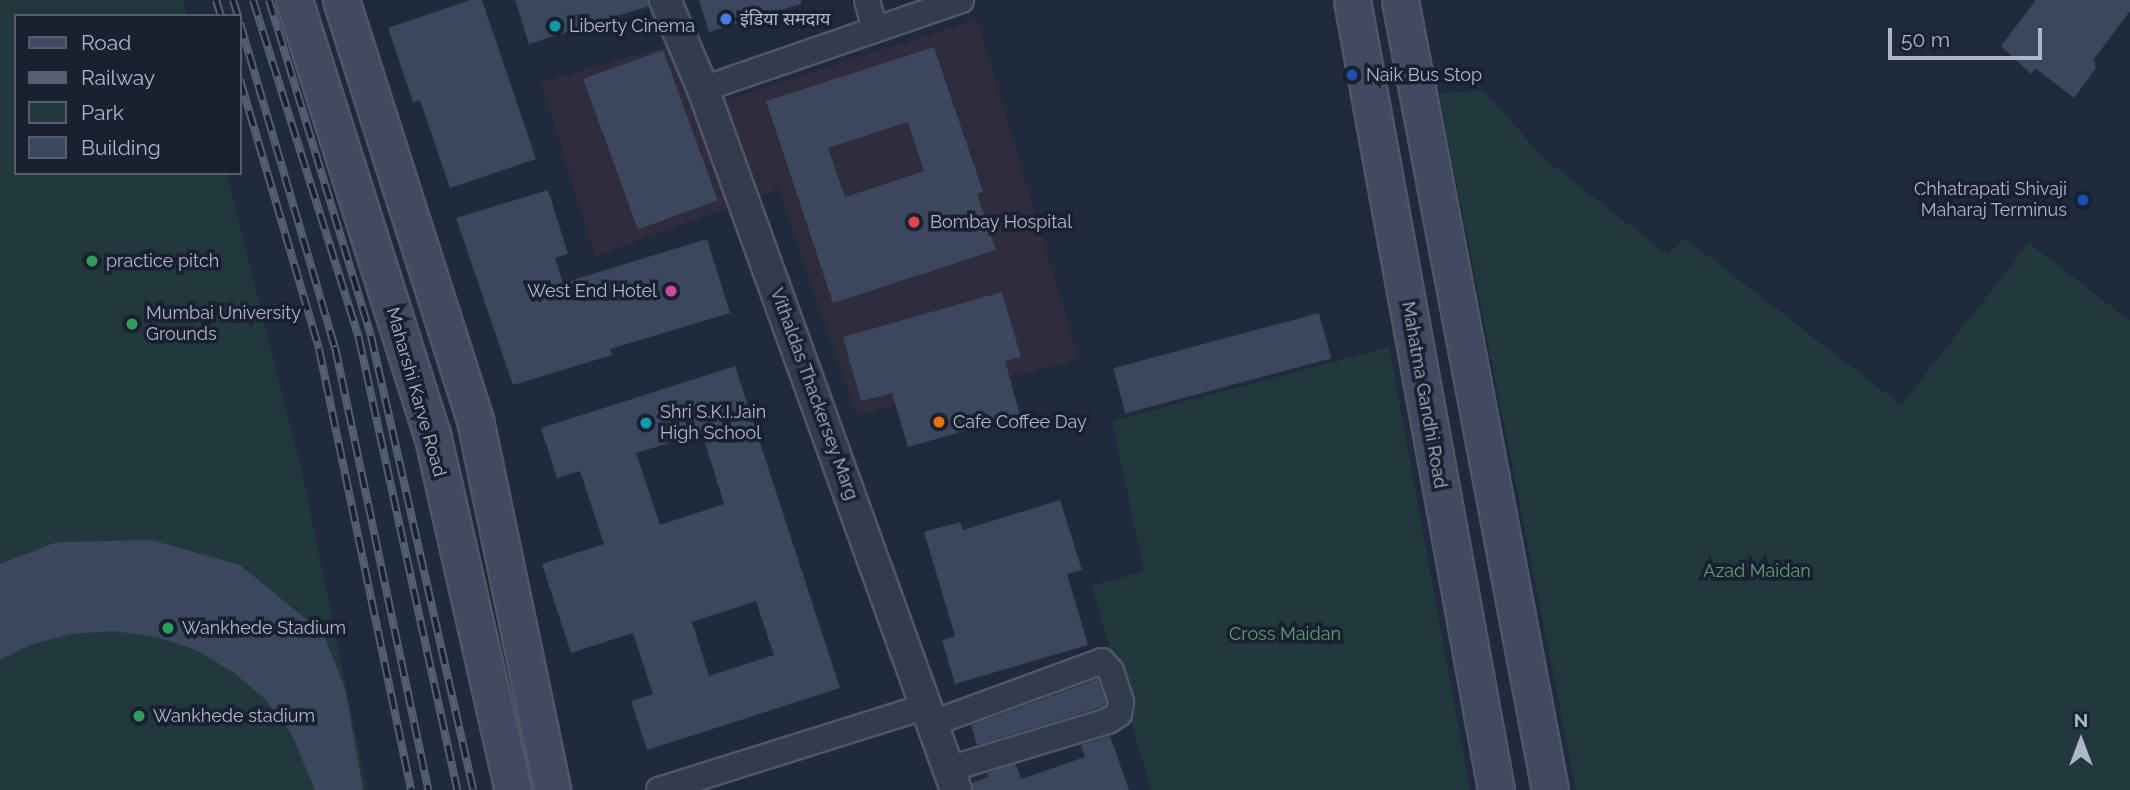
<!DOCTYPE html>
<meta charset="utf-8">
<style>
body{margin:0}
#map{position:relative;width:2130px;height:790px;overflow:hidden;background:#1f2a3c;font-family:Raleway,"Noto Sans Devanagari",sans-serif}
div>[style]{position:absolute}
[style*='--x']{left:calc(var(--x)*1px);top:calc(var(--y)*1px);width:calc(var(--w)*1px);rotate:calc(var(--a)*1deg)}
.medical>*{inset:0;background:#2f2c3d}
.green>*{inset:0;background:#21383d}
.building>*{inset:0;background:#3b475d;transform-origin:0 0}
.roads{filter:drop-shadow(2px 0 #4e5767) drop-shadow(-2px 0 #4e5767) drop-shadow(0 2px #4e5767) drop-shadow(0 -2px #4e5767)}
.minor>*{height:24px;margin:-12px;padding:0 12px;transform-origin:12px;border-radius:12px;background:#333c4c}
.tertiary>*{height:30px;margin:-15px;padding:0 15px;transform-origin:15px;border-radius:15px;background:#333c4c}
.secondary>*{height:35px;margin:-17.5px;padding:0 17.5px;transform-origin:17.5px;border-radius:17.5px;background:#414a60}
.rail>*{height:8px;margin-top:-4px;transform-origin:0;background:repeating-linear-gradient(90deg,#192131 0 16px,#555f74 0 32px);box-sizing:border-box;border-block:2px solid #555f74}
.dots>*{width:19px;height:19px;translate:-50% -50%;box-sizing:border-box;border:4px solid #192131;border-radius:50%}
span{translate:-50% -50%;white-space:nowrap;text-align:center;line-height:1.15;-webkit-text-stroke:7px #192131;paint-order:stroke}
.poi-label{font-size:18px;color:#aeb7c9}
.left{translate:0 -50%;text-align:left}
.right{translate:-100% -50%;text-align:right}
.street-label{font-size:18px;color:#aeb7c9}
.park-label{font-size:18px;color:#639c74}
.legend{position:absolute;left:14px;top:14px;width:228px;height:161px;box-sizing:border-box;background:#192131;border:2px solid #555d6e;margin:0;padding:9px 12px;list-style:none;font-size:21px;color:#aeb7c9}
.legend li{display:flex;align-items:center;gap:14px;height:35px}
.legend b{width:35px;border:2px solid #555d6e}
.north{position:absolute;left:2046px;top:706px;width:70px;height:70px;-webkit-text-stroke:5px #192131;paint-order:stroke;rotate:0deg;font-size:19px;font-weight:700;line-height:28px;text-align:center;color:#aeb7c9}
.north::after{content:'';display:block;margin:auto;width:24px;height:32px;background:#aeb7c9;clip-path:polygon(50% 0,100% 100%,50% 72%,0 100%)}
.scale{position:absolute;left:1888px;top:28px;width:154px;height:32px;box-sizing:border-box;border:4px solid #aeb7c9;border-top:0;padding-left:9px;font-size:21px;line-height:24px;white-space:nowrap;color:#aeb7c9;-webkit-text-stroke:5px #192131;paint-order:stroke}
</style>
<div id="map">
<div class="medical">
<div style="clip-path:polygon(977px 19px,1079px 359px,856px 415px,779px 189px,595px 256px,541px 82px,674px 45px,699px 109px)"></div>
</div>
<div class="green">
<div style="clip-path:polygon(0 0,183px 0,187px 16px,16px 16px,16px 173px,227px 173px,303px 476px,367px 790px,0 790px)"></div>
<div style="clip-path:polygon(1482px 90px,1547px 161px,1668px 255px,1685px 238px,1901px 405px,2029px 243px,2130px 321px,2130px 790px,1576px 790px,1439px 94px)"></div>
<div style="clip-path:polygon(1389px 347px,1470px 790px,1151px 790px,1092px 586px,1144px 571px,1112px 421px)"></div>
</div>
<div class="building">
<div style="clip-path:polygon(470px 0,482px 0,536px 159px,450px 188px,420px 100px,413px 102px,388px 28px)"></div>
<div style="clip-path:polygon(515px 0,648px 0,649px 6px,529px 44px)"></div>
<div style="clip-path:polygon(699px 0,801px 0,801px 4px,709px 32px)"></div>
<div style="clip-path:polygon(2036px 0,2130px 0,2130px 11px,2094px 59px,2096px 68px,2074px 98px,2035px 68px,2031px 74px,2001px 46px)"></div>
<div style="clip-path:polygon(evenodd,934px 47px,983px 192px,977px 194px,996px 250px,833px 303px,766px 101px,934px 47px,908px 122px,924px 171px,845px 197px,828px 148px,908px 122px)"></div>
<div style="left:663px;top:50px;width:160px;height:85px;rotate:70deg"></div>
<div style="clip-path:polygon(548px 190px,568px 254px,555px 258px,563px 283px,707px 239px,730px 313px,610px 349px,612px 355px,513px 385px,456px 218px)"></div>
<div style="clip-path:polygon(1002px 292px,1021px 357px,1005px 361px,1020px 415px,908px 447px,892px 393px,861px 401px,843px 337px)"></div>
<div style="left:1319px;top:313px;width:47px;height:213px;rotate:75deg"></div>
<div style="clip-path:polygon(evenodd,735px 366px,840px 688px,647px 750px,631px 701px,653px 694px,633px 633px,571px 653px,542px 564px,604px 544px,580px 471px,557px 478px,541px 428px,735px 366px,702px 433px,724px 504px,660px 525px,636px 453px,702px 433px,735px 366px,756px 601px,774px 655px,709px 676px,692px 622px,756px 601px)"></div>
<div style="clip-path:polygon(1060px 500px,1082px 570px,1067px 574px,1088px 645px,955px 684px,942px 640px,955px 636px,924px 532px,960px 522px,963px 530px)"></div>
<div style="clip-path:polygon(151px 540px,240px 565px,323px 633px,345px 688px,363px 790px,315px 790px,291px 733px,265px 699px,233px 672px,196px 650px,156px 637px,114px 631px,71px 634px,30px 645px,0 660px,0 564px,57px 542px)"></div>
<div style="clip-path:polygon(1098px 679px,1106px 703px,1102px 707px,977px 745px,971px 725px)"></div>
<div style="clip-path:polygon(1110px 736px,1129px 790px,973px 790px,972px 783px,988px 777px,987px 773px,1016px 764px,1021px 779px,1085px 757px,1081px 745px)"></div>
</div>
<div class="roads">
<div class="minor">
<div style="--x:867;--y:0;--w:28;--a:75"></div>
<div style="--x:703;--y:89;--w:273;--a:-19"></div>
<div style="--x:933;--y:723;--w:180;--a:-20.1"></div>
<div style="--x:1102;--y:661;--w:13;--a:48"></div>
<div style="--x:1111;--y:671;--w:33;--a:72"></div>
<div style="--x:1121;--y:702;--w:12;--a:99"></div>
<div style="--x:1119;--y:714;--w:13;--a:148"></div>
<div style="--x:1108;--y:721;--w:166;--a:163.2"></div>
<div style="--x:659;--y:790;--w:281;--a:-17.4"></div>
</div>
<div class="tertiary">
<div style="--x:665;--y:0;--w:97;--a:66.9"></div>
<div style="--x:703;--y:89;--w:745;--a:70.15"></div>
</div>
<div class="secondary">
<div style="--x:294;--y:0;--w:455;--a:72.4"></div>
<div style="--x:432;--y:434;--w:365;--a:77.2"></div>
<div style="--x:341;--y:0;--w:441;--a:72.3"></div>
<div style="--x:475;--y:420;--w:378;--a:78.2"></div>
<div style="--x:1352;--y:0;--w:803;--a:79.67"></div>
<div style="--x:1400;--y:0;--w:804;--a:79.25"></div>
</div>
</div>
<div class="rail">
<div style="--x:216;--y:0;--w:17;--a:73"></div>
<div style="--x:233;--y:0;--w:17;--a:73"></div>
<div style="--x:253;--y:0;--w:355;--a:72.6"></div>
<div style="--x:359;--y:339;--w:462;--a:77.7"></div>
<div style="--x:269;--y:0;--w:351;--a:73.1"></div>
<div style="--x:371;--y:336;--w:465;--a:77.3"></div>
<div style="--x:240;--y:23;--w:338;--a:73.7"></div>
<div style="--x:335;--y:347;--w:453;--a:78.1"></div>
<div style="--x:240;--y:80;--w:280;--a:73.6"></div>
<div style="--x:319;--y:349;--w:450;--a:78.2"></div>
</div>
<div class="dots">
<div style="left:726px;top:19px;background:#3f7fe0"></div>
<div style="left:555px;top:26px;background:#0f9aa8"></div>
<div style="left:1352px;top:75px;background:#1a4fb4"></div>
<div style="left:2083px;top:200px;background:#1a4fb4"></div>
<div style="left:914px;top:222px;background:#e0444e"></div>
<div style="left:92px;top:261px;background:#2e9e5b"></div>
<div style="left:671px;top:291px;background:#d1479c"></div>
<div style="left:132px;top:324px;background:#2e9e5b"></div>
<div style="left:939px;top:422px;background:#e8710a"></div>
<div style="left:646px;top:423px;background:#0f9aa8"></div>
<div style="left:168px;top:628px;background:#2e9e5b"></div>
<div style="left:139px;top:716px;background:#2e9e5b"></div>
</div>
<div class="poi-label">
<span class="left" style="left:740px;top:19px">इंडिया समदाय</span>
<span class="left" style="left:569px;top:26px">Liberty Cinema</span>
<span class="left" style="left:1366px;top:75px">Naik Bus Stop</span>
<span class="right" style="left:2067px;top:200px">Chhatrapati Shivaji<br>Maharaj Terminus</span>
<span class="left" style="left:930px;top:222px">Bombay Hospital</span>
<span class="left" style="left:106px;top:261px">practice pitch</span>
<span class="right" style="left:657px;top:291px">West End Hotel</span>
<span class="left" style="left:146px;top:324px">Mumbai University<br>Grounds</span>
<span class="left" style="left:660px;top:423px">Shri S.K.I.Jain<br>High School</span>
<span class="left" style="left:953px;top:422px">Cafe Coffee Day</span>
<span class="left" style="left:182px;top:628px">Wankhede Stadium</span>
<span class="left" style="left:153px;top:716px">Wankhede stadium</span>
</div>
<div class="street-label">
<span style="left:416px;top:392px;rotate:74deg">Maharshi Karve Road</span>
<span style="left:814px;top:394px;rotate:70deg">Vithaldas Thackersey Marg</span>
<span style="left:1424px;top:395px;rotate:80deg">Mahatma Gandhi Road</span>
</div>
<div class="park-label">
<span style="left:1757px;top:571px">Azad Maidan</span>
<span style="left:1285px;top:634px">Cross Maidan</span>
</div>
<ul class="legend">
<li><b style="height:9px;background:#414a60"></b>Road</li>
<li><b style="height:9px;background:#555f74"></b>Railway</li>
<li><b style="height:19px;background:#21383d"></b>Park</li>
<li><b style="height:19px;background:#3b475d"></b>Building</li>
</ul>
<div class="north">N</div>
<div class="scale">50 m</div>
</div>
